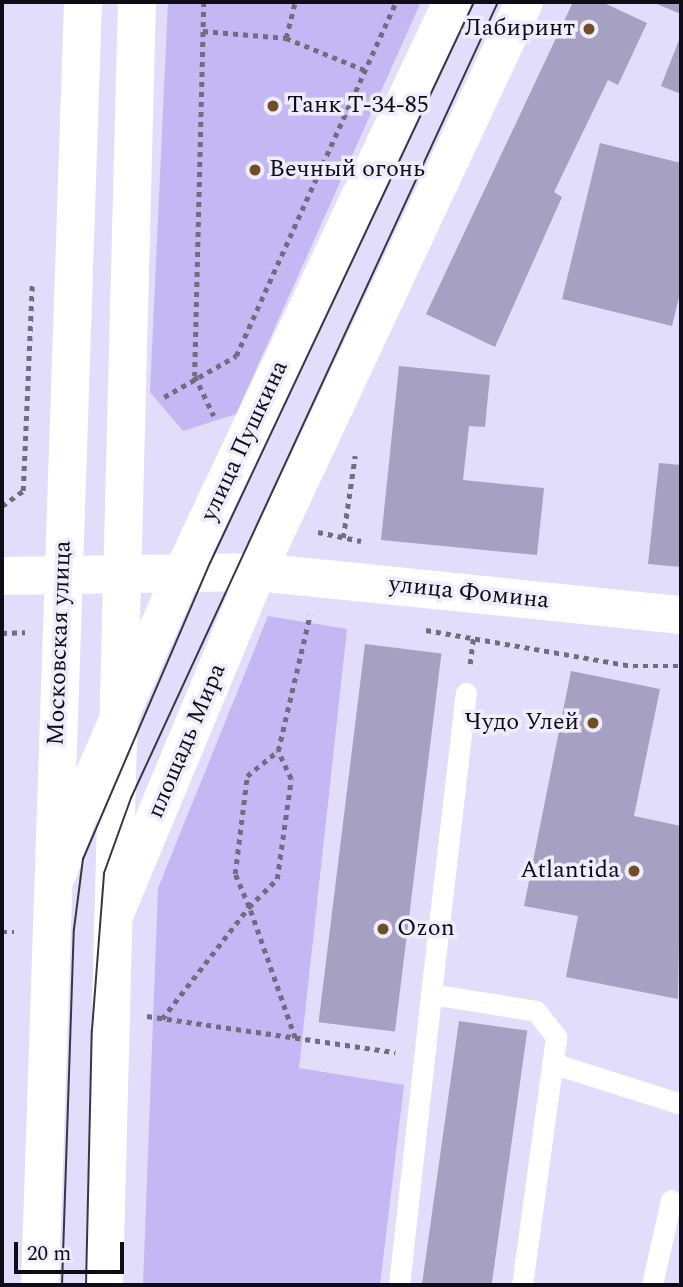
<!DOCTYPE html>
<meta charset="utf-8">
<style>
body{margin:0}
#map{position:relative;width:683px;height:1287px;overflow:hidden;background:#e2ddfa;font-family:Spectral,serif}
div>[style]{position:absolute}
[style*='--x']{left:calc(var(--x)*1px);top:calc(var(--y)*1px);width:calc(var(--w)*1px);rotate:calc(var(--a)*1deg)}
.green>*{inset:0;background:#c4b8f4}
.building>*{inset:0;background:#a6a0c2;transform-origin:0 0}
.path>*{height:4.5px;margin-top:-2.25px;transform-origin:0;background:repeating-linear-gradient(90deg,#716d81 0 5px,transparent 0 10px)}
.service>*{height:21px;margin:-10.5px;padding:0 10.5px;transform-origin:10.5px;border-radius:10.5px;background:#fff}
.tertiary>*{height:38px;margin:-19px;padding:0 19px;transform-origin:19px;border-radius:19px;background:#fff}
.secondary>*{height:38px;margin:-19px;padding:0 19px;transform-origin:19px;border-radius:19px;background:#fff}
.primary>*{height:38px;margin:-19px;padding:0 19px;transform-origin:19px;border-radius:19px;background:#fff}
.tram>*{height:2px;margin:-1px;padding:0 1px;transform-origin:1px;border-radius:1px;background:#383644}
.dots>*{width:19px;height:19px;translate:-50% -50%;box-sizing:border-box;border:4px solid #efedfb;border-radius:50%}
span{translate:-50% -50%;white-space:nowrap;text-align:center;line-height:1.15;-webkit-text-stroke:7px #efedfb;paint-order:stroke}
.poi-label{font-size:24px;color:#0e0c17}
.right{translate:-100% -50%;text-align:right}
.left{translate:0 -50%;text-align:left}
.street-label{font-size:24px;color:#0e0c17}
.frame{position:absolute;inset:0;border:4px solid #0e0c17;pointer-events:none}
.scale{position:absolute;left:14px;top:1242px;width:110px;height:32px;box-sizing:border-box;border:4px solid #0e0c17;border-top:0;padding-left:9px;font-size:21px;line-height:24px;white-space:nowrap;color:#0e0c17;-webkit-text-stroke:5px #efedfb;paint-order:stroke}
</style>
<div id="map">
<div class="green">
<div style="clip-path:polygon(168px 2px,421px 2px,236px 414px,183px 431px,150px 392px)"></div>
<div style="clip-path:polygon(268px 616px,347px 629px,299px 1068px,404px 1085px,380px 1285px,143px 1285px,158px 888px)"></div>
</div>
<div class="building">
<div style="clip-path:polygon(573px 2px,602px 2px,647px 23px,618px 85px,608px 80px,554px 192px,562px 197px,495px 347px,426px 314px)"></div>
<div style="clip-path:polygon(652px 2px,681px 2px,681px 14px)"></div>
<div style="clip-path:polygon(681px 35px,681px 94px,661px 86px)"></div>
<div style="clip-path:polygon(600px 143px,681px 163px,681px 289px,672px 326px,562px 299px)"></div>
<div style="clip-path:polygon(399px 366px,490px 375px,485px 427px,469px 426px,463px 480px,544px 488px,537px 555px,381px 540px)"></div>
<div style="clip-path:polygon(659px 463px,681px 465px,681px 567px,648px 564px)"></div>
<div style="left:365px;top:644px;width:77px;height:381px;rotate:7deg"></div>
<div style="clip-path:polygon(571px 671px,660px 689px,634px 816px,681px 826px,678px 999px,566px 977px,578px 916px,524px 906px)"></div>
<div style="left:459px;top:1021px;width:69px;height:266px;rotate:8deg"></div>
</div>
<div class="path">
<div style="--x:204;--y:2;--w:374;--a:91.4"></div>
<div style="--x:195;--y:376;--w:44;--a:64.6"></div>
<div style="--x:203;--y:31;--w:83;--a:4.8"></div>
<div style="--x:286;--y:38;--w:37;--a:-76"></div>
<div style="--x:286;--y:38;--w:85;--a:22.1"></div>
<div style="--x:164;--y:397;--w:83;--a:-29.7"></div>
<div style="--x:236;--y:356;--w:388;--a:-65.7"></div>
<div style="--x:2;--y:506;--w:26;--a:-36"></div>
<div style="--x:23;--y:491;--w:209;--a:-87.5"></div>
<div style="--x:318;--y:532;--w:44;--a:11.8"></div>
<div style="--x:343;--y:538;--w:83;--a:-81.7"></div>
<div style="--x:426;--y:630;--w:210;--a:9.9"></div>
<div style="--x:633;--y:666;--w:48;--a:0"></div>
<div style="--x:2;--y:633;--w:23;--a:-2"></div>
<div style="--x:470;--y:664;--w:26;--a:-83"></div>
<div style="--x:2;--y:932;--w:12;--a:0"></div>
<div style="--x:147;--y:1016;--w:251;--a:8.3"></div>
<div style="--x:162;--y:1019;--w:142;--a:-52.2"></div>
<div style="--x:249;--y:907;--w:36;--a:-113"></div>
<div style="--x:235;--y:874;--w:99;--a:-83"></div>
<div style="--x:247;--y:776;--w:40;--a:-39"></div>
<div style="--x:295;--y:1038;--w:139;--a:-109.3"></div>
<div style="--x:249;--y:907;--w:40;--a:-45"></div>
<div style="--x:277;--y:879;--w:101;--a:-82"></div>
<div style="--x:291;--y:779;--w:31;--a:-115"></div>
<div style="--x:278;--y:751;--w:140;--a:-76.8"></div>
</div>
<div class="service">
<div style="--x:431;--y:994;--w:303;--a:-83.4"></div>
<div style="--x:552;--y:1063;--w:132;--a:17.6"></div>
<div style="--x:399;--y:1285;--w:293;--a:-83.7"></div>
<div style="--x:431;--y:994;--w:106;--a:9.2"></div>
<div style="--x:536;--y:1011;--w:33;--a:52"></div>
<div style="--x:556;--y:1037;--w:250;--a:97.8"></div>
<div style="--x:652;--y:1285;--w:87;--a:-77.4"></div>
</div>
<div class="tertiary">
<div style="--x:2;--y:576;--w:255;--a:-0.9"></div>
<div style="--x:257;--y:572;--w:426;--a:5.8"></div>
</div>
<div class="secondary">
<div style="--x:58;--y:873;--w:79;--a:-70.9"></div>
<div style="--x:84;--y:798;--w:244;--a:-66.4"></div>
<div style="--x:182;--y:574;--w:633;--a:-64.73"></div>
<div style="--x:116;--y:911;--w:367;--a:-67.4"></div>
<div style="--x:257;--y:572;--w:629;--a:-64.9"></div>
</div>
<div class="primary">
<div style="--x:40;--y:1285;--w:1284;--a:-88.08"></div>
<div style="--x:104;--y:1285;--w:1283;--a:-88.53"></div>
</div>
<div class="tram">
<div style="--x:62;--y:1285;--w:356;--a:-88.1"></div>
<div style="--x:74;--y:929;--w:71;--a:-82.7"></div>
<div style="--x:83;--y:859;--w:322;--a:-66.8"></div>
<div style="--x:210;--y:563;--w:620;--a:-64.8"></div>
<div style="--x:86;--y:1285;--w:255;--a:-88.7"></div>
<div style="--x:92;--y:1030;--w:157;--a:-85.6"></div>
<div style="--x:104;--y:873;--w:80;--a:-70.2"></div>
<div style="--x:131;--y:798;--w:877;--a:-65.25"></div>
</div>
<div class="dots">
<div style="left:589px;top:29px;background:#724e28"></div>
<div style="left:273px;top:106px;background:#724e28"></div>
<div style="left:255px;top:170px;background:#724e28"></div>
<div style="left:593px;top:723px;background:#724e28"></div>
<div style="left:634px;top:871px;background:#724e28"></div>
<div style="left:383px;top:929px;background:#724e28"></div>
</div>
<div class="poi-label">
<span class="right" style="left:575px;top:29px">Лабиринт</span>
<span class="left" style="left:287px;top:106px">Танк Т-34-85</span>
<span class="left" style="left:269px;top:170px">Вечный огонь</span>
<span class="right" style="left:579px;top:723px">Чудо Улей</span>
<span class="right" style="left:620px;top:871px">Atlantida</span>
<span class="left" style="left:397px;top:929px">Ozon</span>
</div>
<div class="street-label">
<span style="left:245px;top:441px;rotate:-65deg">улица Пушкина</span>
<span style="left:469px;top:593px;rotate:6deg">улица Фомина</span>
<span style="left:60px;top:643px;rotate:-88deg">Московская улица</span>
<span style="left:187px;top:741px;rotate:-67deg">площадь Мира</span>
</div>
<div class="frame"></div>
<div class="scale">20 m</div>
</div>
